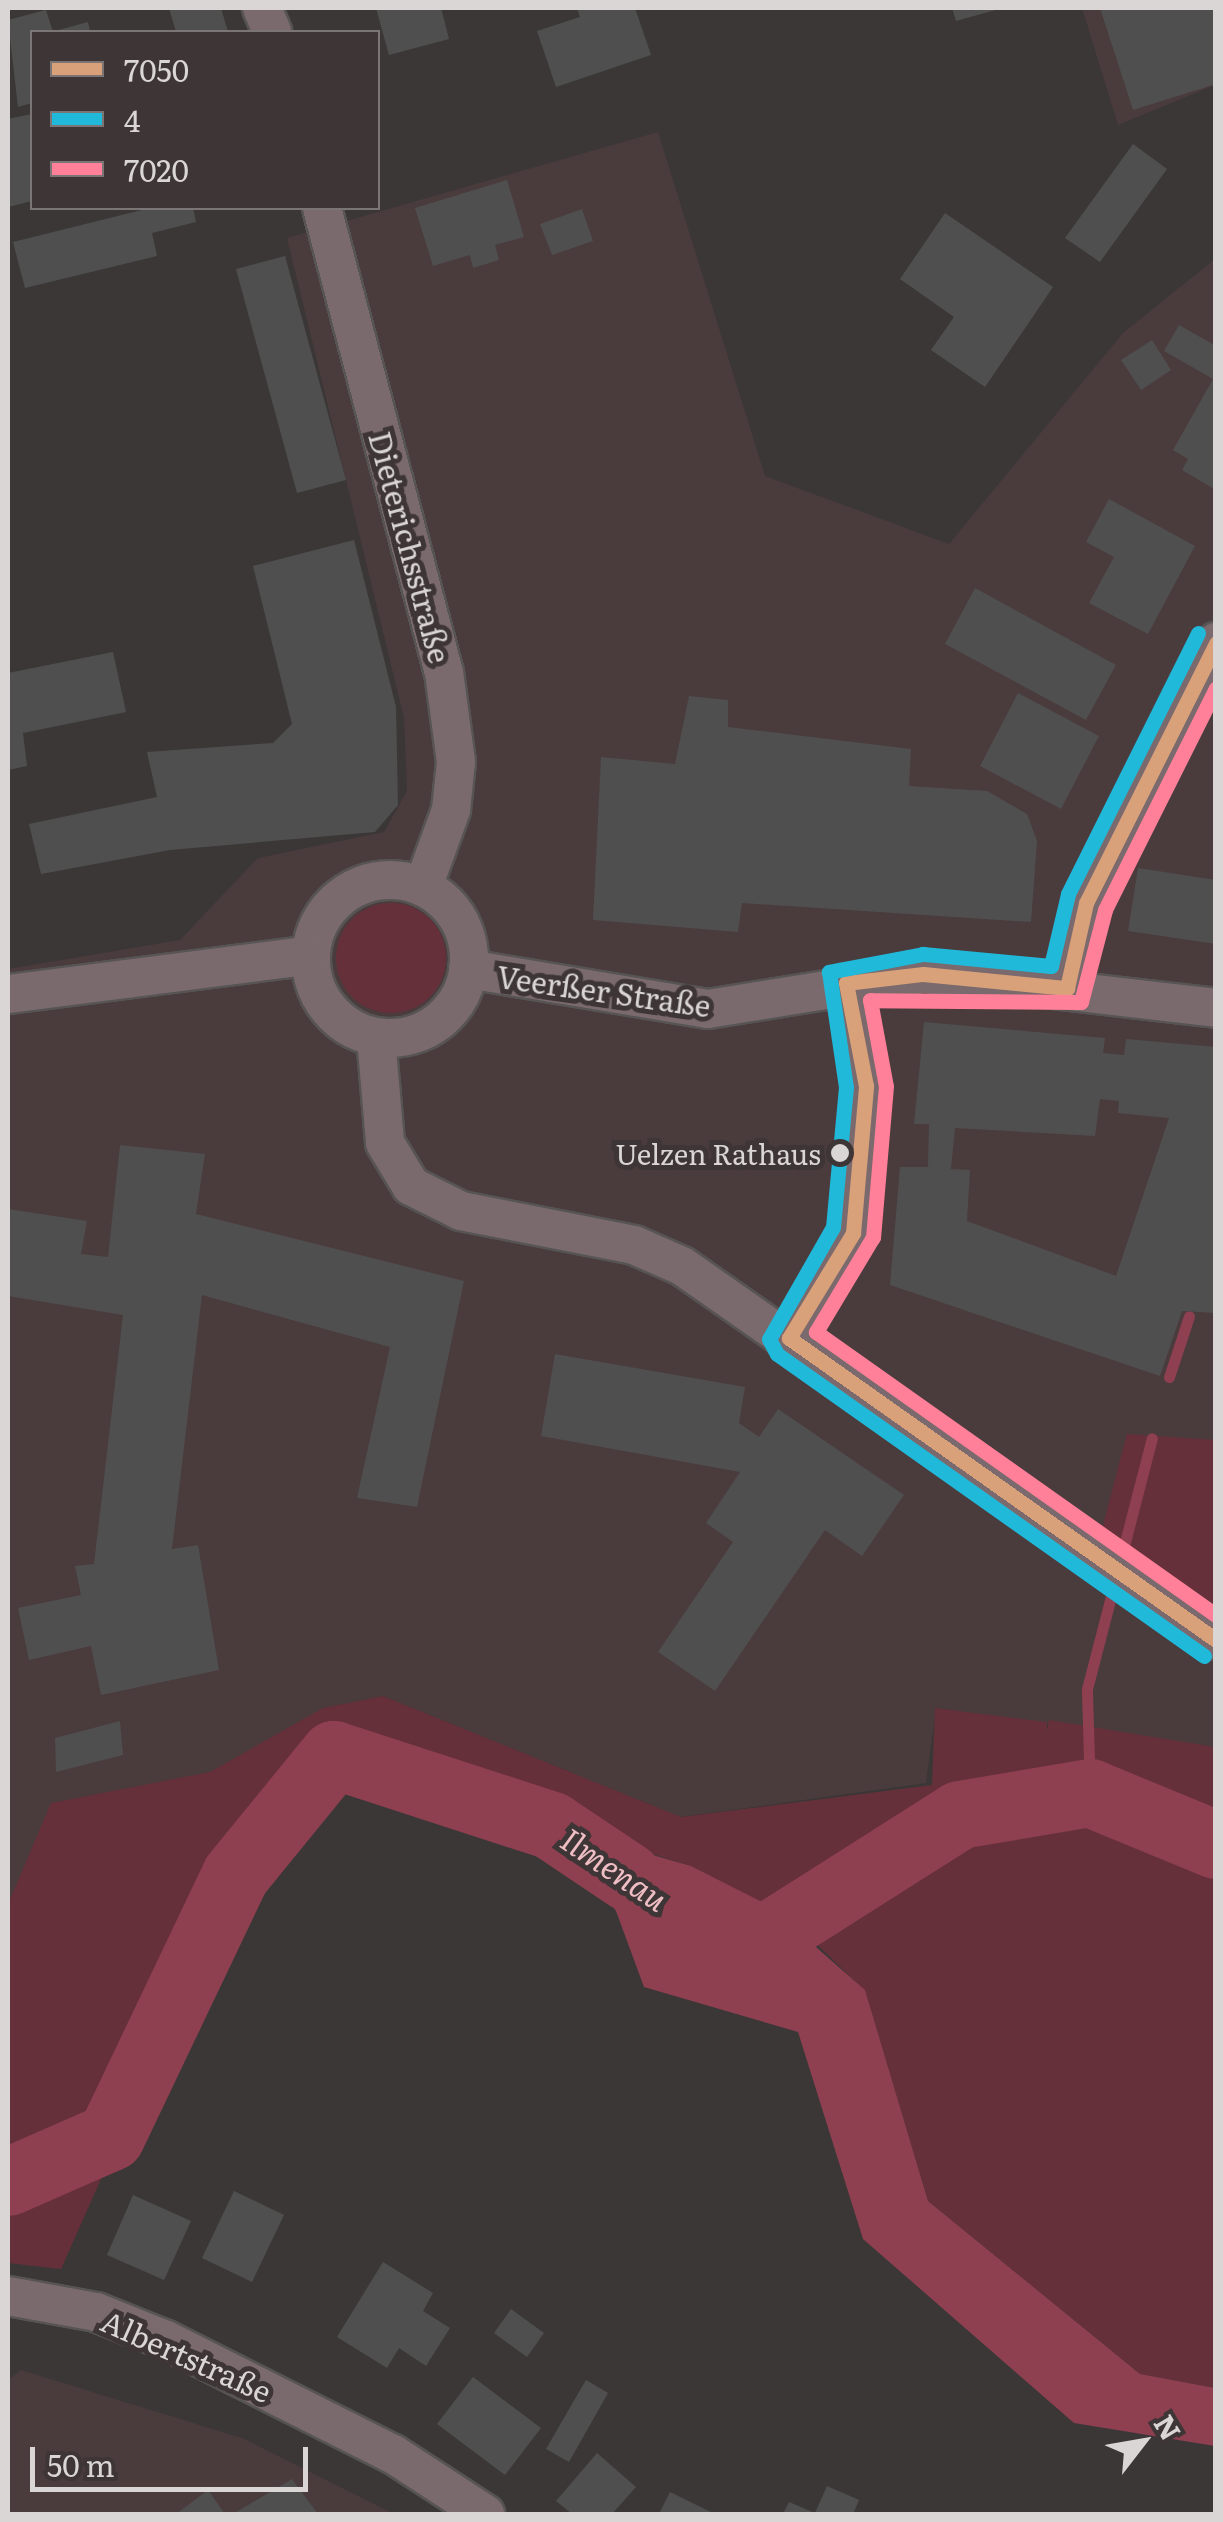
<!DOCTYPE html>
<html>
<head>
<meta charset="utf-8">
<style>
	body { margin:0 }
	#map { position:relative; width:1223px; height:2522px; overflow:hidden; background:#3b3737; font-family:Literata,serif }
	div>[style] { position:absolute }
	.built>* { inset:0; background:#4a3b3d }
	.green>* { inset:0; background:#65303a }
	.round { border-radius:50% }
	.water>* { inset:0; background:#8e3f50 }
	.stream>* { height:11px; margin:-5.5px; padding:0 5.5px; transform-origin:5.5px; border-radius:5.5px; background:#8e3f50 }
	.river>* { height:68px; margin:-34px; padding:0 34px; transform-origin:34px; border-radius:34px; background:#8e3f50 }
	.building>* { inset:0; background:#504f4f }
	.roads { filter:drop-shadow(2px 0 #575454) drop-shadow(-2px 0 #575454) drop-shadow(0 2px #575454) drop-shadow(0 -2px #575454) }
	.minor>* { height:38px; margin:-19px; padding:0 19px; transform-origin:19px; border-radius:19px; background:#7b6a6d }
	.minor>.ring { margin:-19px; padding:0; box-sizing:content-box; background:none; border:38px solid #7b6a6d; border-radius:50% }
	.bus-1>* { height:15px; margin:-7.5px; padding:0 7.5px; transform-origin:7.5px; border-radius:7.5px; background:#d9a179 }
	.bus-2>* { height:15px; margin:-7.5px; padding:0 7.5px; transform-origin:7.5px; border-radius:7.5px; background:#20b9da }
	.bus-3>* { height:15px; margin:-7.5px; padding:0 7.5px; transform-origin:7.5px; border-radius:7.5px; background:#ff8098 }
	.dots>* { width:28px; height:28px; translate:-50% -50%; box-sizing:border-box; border:5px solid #3d3536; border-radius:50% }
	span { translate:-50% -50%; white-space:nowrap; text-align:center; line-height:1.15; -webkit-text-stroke:10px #3d3536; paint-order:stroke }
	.bus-label { font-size:28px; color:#dbd6d6 }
	.right { translate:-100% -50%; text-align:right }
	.street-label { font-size:30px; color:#dbd6d6 }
	.water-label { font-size:32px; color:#efbdc4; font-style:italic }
	.frame { position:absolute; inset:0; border:10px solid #dbd6d6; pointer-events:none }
	.legend { position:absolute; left:30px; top:30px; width:350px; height:180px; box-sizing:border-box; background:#3d3536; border:2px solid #7c7576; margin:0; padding:12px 18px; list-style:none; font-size:30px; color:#dbd6d6 }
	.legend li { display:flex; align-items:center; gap:20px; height:50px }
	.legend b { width:50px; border:2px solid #7c7576 }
	.north { position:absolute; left:1093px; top:2392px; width:100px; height:100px; -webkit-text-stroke:8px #3d3536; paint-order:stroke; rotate:59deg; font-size:28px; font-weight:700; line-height:40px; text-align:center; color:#dbd6d6 }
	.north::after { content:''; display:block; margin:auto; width:35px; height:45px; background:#dbd6d6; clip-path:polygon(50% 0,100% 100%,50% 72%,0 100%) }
	.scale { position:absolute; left:30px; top:2447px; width:278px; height:45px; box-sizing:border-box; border:5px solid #dbd6d6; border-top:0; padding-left:12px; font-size:30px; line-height:35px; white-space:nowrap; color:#dbd6d6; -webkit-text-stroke:8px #3d3536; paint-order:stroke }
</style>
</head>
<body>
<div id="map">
	<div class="built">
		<div style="clip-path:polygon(1082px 8px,1215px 8px,1215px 85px,1118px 125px)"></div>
		<div style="clip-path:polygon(658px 132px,765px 476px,949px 544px,1123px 333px,1215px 259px,1215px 1747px,936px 1708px,926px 1783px,681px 1817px,383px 1696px,323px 1708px,211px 1772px,52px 1803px,8px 1904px,8px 969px,180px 940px,258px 858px,384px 832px,407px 791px,404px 718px,287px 238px)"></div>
		<div style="clip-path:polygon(21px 2370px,242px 2438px,394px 2514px,8px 2514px,8px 2380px)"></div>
	</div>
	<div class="green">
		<div class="round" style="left:336px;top:903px;width:110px;height:110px"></div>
		<div style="clip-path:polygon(1127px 1434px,1215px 1440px,1215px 1605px,1102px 1529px)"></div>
		<div style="clip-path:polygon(383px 1696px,681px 1817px,932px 1785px,935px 1708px,1047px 1722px,1047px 1731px,1049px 1720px,1215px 1747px,1215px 2388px,1140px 2374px,928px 2201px,865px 1991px,793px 1921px,691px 1866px,335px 1755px,236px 1875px,61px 2269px,8px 2263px,8px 1904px,51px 1803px,210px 1772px,323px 1708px)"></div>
	</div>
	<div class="water">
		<div style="clip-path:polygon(552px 1826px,691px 1866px,768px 1905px,865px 1990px,928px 2201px,1140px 2374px,1215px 2388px,1215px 2446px,1074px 2423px,863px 2239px,798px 2032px,644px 1987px,616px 1911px)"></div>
	</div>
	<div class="stream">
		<div style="left:1169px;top:1377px;width:64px;rotate:-71.8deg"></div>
		<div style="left:1090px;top:1793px;width:104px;rotate:-91.7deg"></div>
		<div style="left:1087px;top:1689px;width:259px;rotate:-75.5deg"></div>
	</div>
	<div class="river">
		<div style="left:741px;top:1954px;width:259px;rotate:-32.4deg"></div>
		<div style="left:960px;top:1815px;width:132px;rotate:-9.6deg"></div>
		<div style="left:1090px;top:1793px;width:136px;rotate:22.4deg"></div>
		<div style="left:8px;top:2182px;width:112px;rotate:-23.6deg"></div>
		<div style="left:111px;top:2137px;width:290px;rotate:-64.5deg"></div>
		<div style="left:236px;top:1875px;width:155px;rotate:-50.8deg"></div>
		<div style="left:334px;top:1755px;width:229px;rotate:18deg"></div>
		<div style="left:552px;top:1826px;width:92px;rotate:33.9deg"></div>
	</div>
	<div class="building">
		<div style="clip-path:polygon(169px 8px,221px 8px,228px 32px,176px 32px)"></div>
		<div style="clip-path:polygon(376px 8px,441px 8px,449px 39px,389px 55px)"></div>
		<div style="clip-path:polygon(577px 8px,635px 8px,651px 55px,556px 87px,537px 31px,580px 17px)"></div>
		<div style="clip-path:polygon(952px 8px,999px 8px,999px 9px,956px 21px)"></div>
		<div style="clip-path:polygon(1100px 8px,1214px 8px,1216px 84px,1133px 110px)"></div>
		<div style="clip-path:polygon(46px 10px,53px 32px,32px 32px,32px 103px,18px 107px,8px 20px)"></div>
		<div style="clip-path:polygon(88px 22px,90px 32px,55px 32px,55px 31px)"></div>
		<div style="clip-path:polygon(32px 114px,32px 201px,8px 207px,8px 119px)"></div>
		<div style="clip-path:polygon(1133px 144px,1167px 169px,1100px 262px,1065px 238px)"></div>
		<div style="clip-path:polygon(507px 180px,524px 237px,495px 245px,499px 260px,473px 268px,470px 255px,433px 266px,415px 208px)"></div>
		<div style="clip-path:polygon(150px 208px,193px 208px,196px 222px,152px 233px,157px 256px,25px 288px,13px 242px)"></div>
		<div style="clip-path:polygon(582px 209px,593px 241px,552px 255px,540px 224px)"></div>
		<div style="clip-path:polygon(945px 213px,1053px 287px,985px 387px,931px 350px,954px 317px,900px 279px)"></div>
		<div style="clip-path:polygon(285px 256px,346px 480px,297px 493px,236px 269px)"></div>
		<div style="clip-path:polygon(1179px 325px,1216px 346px,1216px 490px,1182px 470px,1188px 459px,1173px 450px,1213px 379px,1164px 351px)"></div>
		<div style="clip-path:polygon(1152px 340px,1171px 370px,1141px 390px,1121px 360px)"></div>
		<div style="clip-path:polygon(1109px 499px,1195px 546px,1148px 634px,1089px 603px,1114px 557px,1086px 542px)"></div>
		<div style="clip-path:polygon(354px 540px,396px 707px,398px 805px,375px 832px,170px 850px,41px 874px,29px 824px,157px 797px,147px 752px,273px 743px,292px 724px,253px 566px)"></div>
		<div style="clip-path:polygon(975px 588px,1116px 665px,1086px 720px,945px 644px)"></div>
		<div style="clip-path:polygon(113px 652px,126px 712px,23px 733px,27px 766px,8px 770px,8px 673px)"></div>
		<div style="clip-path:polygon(1018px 693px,1099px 736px,1061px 809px,980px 766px)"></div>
		<div style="clip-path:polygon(689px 696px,728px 700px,728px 727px,911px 749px,909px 786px,987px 791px,1027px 814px,1037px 841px,1031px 922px,742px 903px,738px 932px,593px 920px,601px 757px,675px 764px)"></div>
		<div style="clip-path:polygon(1138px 868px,1216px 880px,1216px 944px,1128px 931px)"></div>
		<div style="clip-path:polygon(evenodd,924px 1022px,1105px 1038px,1103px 1053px,1124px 1055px,1126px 1039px,1216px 1047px,1216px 1313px,1182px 1311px,1160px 1376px,890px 1285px,900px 1167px,928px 1167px,929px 1124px,914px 1124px,924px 1022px,1100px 1099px,1119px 1101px,1118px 1113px,1169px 1118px,1116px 1276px,967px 1221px,970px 1170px,951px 1169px,955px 1128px,1095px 1136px,1100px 1099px)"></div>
		<div style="clip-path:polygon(120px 1145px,205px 1154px,196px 1214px,464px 1281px,417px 1507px,357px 1498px,390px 1347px,202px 1295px,172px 1549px,198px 1545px,219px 1670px,101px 1695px,91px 1646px,29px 1660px,18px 1608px,81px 1595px,75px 1566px,94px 1564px,123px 1315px,8px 1296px,8px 1209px,87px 1221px,81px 1254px,108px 1257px)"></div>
		<div style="clip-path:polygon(555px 1354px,745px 1387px,739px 1423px,759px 1437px,778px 1409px,904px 1495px,862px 1556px,825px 1530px,715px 1691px,658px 1652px,733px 1542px,706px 1523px,740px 1472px,541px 1436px)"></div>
		<div style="clip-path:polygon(120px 1721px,123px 1755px,56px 1772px,55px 1738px)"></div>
		<div style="clip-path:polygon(234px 2191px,284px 2215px,252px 2282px,202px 2258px)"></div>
		<div style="clip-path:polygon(133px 2195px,191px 2221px,164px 2280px,107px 2255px)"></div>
		<div style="clip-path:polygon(383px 2262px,433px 2293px,423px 2311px,450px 2328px,426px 2366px,399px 2348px,387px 2368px,337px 2337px)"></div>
		<div style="clip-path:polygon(511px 2309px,544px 2333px,527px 2357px,494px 2333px)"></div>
		<div style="clip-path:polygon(473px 2377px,541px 2428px,505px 2475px,437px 2424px)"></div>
		<div style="clip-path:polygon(586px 2380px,608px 2393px,569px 2462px,546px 2449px)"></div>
		<div style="clip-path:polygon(597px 2453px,636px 2487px,612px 2514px,572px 2514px,556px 2501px)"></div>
		<div style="clip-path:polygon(292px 2479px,318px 2514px,233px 2514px)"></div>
		<div style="clip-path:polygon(827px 2486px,859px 2500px,853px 2514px,783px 2514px,789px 2502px,815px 2513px)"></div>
		<div style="clip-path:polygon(208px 2490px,225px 2514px,176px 2514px)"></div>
		<div style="clip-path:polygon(670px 2492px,715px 2514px,659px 2514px)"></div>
	</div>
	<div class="roads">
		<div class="minor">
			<div style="left:262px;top:8px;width:26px;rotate:67deg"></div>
			<div style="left:322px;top:208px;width:480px;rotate:75.3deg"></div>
			<div style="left:444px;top:672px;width:91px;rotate:82.4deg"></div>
			<div style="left:456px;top:762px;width:48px;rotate:95.9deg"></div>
			<div style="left:451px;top:810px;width:82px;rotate:110deg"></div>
			<div class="ring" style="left:311px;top:880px;width:120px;height:120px"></div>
			<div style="left:468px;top:969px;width:243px;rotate:9.5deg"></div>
			<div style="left:708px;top:1009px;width:218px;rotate:-9.2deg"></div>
			<div style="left:923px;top:974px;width:295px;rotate:6.6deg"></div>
			<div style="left:1067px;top:988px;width:87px;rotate:-77.4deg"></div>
			<div style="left:1086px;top:903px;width:292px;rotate:-63.5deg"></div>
			<div style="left:8px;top:994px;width:305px;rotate:-7.3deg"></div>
			<div style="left:376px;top:1037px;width:106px;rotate:85.1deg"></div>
			<div style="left:385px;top:1143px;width:50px;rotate:58.8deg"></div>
			<div style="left:411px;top:1186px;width:56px;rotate:26.6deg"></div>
			<div style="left:461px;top:1211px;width:176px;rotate:11.1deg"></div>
			<div style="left:634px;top:1245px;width:52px;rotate:23.6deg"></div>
			<div style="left:682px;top:1266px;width:652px;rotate:35.01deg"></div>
			<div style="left:789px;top:1338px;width:123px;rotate:-58.6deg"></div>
			<div style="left:853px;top:1233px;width:148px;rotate:-84.9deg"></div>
			<div style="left:866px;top:1086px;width:105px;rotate:-101deg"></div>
			<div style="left:8px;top:2296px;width:89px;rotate:10.3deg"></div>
			<div style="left:96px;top:2312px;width:75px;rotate:21.8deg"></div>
			<div style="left:166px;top:2340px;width:254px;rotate:26.7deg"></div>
			<div style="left:393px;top:2454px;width:110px;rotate:33.1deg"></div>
		</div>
	</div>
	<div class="bus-1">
		<div style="left:846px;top:983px;width:78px;rotate:-6.7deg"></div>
		<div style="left:923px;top:974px;width:145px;rotate:5.6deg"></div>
		<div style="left:1067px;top:988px;width:87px;rotate:-77.4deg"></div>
		<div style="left:1086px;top:903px;width:291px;rotate:-63.4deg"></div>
		<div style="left:789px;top:1338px;width:523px;rotate:35.27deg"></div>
		<div style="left:789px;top:1338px;width:123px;rotate:-58.6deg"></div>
		<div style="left:853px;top:1233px;width:148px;rotate:-84.9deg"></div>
		<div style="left:866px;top:1086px;width:105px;rotate:-101deg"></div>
	</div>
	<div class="bus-2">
		<div style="left:1198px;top:633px;width:292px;rotate:116.5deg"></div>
		<div style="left:1068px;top:894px;width:74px;rotate:103.3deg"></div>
		<div style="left:1051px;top:966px;width:129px;rotate:-174.6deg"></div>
		<div style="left:923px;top:954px;width:96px;rotate:169.2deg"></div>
		<div style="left:829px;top:972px;width:116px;rotate:81.6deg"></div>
		<div style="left:846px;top:1087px;width:141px;rotate:95.3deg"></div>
		<div style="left:833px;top:1227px;width:129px;rotate:119.7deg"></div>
		<div style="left:769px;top:1339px;width:17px;rotate:62deg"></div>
		<div style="left:777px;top:1354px;width:523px;rotate:35.27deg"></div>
	</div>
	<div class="bus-3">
		<div style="left:1216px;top:688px;width:248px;rotate:116.6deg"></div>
		<div style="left:1105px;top:910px;width:95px;rotate:104.6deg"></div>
		<div style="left:1081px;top:1002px;width:211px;rotate:-179.5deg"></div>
		<div style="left:870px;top:1000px;width:87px;rotate:79.5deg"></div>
		<div style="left:886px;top:1086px;width:152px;rotate:94.9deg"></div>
		<div style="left:873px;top:1237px;width:111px;rotate:121deg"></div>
		<div style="left:816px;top:1332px;width:490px;rotate:35.3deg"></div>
	</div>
	<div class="dots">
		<div style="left:840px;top:1153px;background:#dbd6d6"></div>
	</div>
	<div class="bus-label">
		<span class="right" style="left:821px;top:1153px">Uelzen Rathaus</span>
	</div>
	<div class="street-label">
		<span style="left:411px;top:547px;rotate:75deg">Dieterichsstraße</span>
		<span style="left:604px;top:990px;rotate:8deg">Veerßer Straße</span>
		<span style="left:187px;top:2355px;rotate:24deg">Albertstraße</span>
	</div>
	<div class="water-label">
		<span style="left:615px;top:1868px;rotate:34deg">Ilmenau</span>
	</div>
	<div class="frame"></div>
	<ul class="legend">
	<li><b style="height:12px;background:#d9a179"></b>7050</li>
	<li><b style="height:12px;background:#20b9da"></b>4</li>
	<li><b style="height:12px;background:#ff8098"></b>7020</li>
	</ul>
	<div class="north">N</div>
	<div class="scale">50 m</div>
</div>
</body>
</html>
